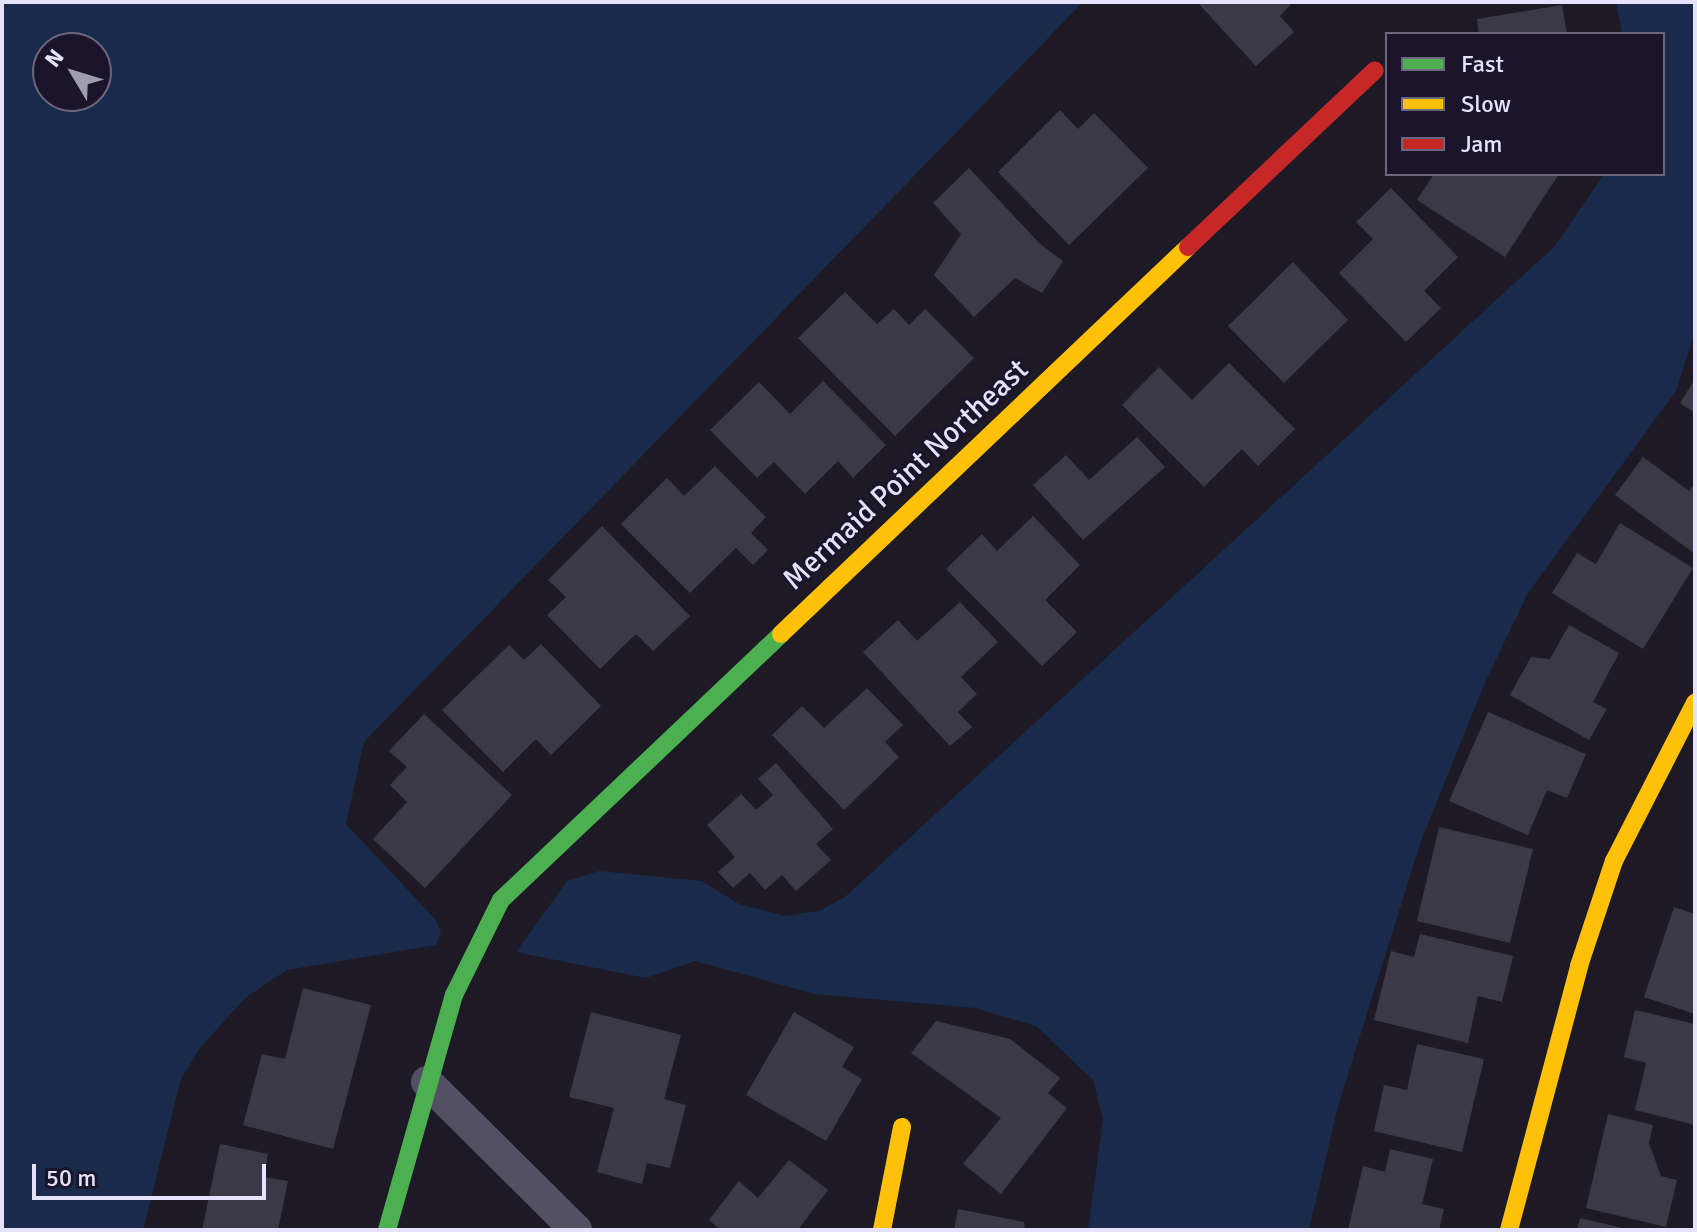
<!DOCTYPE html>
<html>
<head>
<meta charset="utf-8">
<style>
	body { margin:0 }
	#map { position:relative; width:1697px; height:1232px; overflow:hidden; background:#1d1a25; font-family:Signika,sans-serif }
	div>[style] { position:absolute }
	.water>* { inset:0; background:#192a4b }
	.building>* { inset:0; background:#3c3946 }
	.street>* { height:32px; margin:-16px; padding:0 16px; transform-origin:16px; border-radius:16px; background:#535064 }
	.fast>* { height:18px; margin:-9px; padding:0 9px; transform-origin:9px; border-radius:9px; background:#4caf50 }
	.slow>* { height:18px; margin:-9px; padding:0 9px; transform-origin:9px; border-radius:9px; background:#ffc107 }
	.jam>* { height:18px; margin:-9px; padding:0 9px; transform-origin:9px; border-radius:9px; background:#c62828 }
	span { translate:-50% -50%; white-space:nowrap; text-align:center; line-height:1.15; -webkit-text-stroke:6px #1a152a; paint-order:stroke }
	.street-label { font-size:30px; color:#e6e2fb }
	.frame { position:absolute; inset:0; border:4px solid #e6e2fb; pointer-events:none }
	.legend { position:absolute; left:1385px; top:32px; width:280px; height:144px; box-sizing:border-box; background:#1a152a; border:2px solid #6c677e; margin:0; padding:10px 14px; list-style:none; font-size:24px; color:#e6e2fb }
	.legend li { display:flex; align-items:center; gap:16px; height:40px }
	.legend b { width:40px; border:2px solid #6c677e }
	.north { position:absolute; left:32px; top:32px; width:80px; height:80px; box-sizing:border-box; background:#1a152a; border:2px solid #6c677e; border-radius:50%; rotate:308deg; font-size:22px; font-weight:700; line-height:32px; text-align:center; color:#e6e2fb }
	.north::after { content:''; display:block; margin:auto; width:28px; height:36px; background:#a09cb0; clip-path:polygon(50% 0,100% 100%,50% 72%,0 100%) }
	.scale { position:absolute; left:32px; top:1164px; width:234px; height:36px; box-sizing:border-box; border:4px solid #e6e2fb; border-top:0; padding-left:10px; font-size:24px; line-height:28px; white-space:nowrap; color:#e6e2fb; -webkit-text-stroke:6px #1a152a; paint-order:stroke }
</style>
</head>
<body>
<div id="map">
	<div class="water">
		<div style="clip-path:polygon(evenodd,2px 2px,1083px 2px,364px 742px,346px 824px,436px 920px,441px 933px,436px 945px,287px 970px,245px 998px,200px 1048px,181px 1079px,143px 1230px,2px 1230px,2px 2px,48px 48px,96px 48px,96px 96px,48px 96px,48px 48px)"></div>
		<div style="clip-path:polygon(1616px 2px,1695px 2px,1695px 332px,1676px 391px,1528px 593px,1487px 678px,1422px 838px,1338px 1106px,1309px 1230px,1088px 1230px,1103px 1119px,1093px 1080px,1036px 1026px,975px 1008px,815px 994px,695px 961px,646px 978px,516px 952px,567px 881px,599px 871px,702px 881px,739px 904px,785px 916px,819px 911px,845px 897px,1555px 246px,1604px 174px,1663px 174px,1663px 34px,1622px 34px)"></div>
	</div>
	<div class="building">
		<div style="clip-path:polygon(1197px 2px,1293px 2px,1280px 16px,1294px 32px,1256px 66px)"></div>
		<div style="clip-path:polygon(1562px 5px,1567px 34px,1479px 34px,1477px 19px)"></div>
		<div style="clip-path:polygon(1060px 110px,1078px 129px,1094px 113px,1148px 168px,1069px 245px,998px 172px)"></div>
		<div style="clip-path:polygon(969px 168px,1040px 244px,1063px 261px,1042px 293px,1015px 278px,974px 317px,934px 275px,961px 234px,933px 203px)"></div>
		<div style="clip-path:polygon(1434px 174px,1559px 174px,1505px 257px,1417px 200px)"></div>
		<div style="clip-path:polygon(1391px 188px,1458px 257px,1424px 291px,1441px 308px,1406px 342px,1339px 273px,1373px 239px,1356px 222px)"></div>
		<div style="clip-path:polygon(1293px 262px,1348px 320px,1284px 383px,1228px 326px)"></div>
		<div style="clip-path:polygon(845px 292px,877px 324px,894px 309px,909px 325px,925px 309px,974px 358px,895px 436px,798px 338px)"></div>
		<div style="clip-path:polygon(1229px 363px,1295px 429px,1258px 466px,1242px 449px,1204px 487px,1122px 405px,1159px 367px,1192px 400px)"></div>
		<div style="clip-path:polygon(1695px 379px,1695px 413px,1680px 403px)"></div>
		<div style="clip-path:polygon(823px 381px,886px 445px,853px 478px,838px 461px,805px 494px,774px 462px,757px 478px,710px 430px,759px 382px,790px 414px)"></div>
		<div style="clip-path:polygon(1137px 437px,1165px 467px,1083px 540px,1033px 485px,1066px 455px,1089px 480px)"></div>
		<div style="clip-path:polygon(1643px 457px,1689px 491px,1695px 483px,1695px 554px,1615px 495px)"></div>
		<div style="clip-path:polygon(715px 466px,766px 517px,751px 533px,768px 550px,753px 565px,736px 548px,690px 593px,621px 524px,667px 478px,684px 496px)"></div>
		<div style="clip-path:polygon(1033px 516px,1080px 565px,1045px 600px,1077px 632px,1042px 666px,946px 569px,982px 534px,997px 551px)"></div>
		<div style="clip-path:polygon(1620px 523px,1693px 568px,1643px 649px,1552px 593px,1577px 553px,1596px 564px)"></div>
		<div style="clip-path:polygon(602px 526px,690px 616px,653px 651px,636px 634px,600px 669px,547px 615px,566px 597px,548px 580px)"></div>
		<div style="clip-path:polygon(960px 602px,998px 642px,961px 677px,977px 694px,958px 712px,972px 727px,950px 746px,863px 652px,898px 620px,917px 641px)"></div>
		<div style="clip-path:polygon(1569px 625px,1619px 653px,1593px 702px,1607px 709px,1589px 740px,1510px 695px,1531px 657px,1550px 659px)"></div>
		<div style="clip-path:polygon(541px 644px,601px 706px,551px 755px,536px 739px,503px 772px,442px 710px,509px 645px,524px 660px)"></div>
		<div style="clip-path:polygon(867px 688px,903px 725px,885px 742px,899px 757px,844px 810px,772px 735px,802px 706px,824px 728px)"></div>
		<div style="clip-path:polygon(1488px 712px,1586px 754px,1567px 798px,1547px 790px,1528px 835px,1449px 801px)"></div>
		<div style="clip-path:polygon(424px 714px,512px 795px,425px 888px,373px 839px,407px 802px,390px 785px,407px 767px,389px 751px)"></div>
		<div style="clip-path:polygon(776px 763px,833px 829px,816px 844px,831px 860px,796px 891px,782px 875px,765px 890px,750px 873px,733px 888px,718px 872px,735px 857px,707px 825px,741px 794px,756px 810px,773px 795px,758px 779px)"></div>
		<div style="clip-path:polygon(1439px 827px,1533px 849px,1510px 943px,1417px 921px)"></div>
		<div style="clip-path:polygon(1674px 907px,1695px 914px,1695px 1014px,1644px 997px)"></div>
		<div style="clip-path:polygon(1420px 934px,1513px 956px,1502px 1002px,1478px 996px,1468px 1043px,1374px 1020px,1391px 951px,1414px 957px)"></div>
		<div style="clip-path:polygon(303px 988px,371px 1005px,333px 1149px,243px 1125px,262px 1054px,285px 1059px)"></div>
		<div style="clip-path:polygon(1635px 1010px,1695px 1024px,1695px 1125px,1635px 1110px,1646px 1063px,1624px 1057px)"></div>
		<div style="clip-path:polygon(591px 1012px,681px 1035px,664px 1099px,686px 1105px,670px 1168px,647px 1163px,642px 1184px,597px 1172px,614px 1108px,569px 1097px)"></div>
		<div style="clip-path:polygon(794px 1012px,854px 1047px,842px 1067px,862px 1079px,826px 1141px,746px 1095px)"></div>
		<div style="clip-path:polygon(936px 1021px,1010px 1039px,1060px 1078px,1048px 1093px,1067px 1108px,1001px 1194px,963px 1164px,1001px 1118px,911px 1053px)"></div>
		<div style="clip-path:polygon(1417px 1044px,1484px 1059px,1462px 1152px,1374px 1131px,1384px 1085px,1407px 1090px)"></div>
		<div style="clip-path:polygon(1608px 1114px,1653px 1125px,1649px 1143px,1661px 1176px,1677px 1180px,1666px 1227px,1586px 1208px)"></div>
		<div style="clip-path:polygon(220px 1144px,268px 1154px,264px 1177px,288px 1181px,278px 1230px,202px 1230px)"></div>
		<div style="clip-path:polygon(1390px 1149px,1433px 1159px,1422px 1204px,1444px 1209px,1439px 1230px,1348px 1230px,1363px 1166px,1385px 1172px)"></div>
		<div style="clip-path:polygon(789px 1160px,828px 1190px,798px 1230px,720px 1230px,709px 1220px,739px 1181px,758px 1198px)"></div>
		<div style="clip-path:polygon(958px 1209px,1024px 1222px,1025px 1230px,954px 1230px)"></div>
		<div style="clip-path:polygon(1580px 1218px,1627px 1229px,1627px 1230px,1577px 1230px)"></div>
	</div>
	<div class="street">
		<div style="left:427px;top:1082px;width:210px;rotate:44.8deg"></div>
	</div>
	<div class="fast">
		<div style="left:387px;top:1230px;width:244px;rotate:-74.1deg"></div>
		<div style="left:454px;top:995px;width:106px;rotate:-63.7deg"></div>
		<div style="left:501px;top:900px;width:386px;rotate:-43.5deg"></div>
	</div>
	<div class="slow">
		<div style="left:781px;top:634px;width:562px;rotate:-43.56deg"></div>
		<div style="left:882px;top:1230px;width:105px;rotate:-79deg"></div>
		<div style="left:1509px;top:1230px;width:273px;rotate:-75.1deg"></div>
		<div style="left:1579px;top:966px;width:111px;rotate:-71.6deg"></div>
		<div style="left:1614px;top:861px;width:178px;rotate:-62.9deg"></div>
	</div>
	<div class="jam">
		<div style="left:1188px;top:247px;width:257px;rotate:-43.4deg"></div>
	</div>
	<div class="street-label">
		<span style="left:906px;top:475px;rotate:-43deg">Mermaid Point Northeast</span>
	</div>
	<div class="frame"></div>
	<ul class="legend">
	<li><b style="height:10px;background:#4caf50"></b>Fast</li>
	<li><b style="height:10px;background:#ffc107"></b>Slow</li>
	<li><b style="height:10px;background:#c62828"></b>Jam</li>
	</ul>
	<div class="north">N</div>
	<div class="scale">50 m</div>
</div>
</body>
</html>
